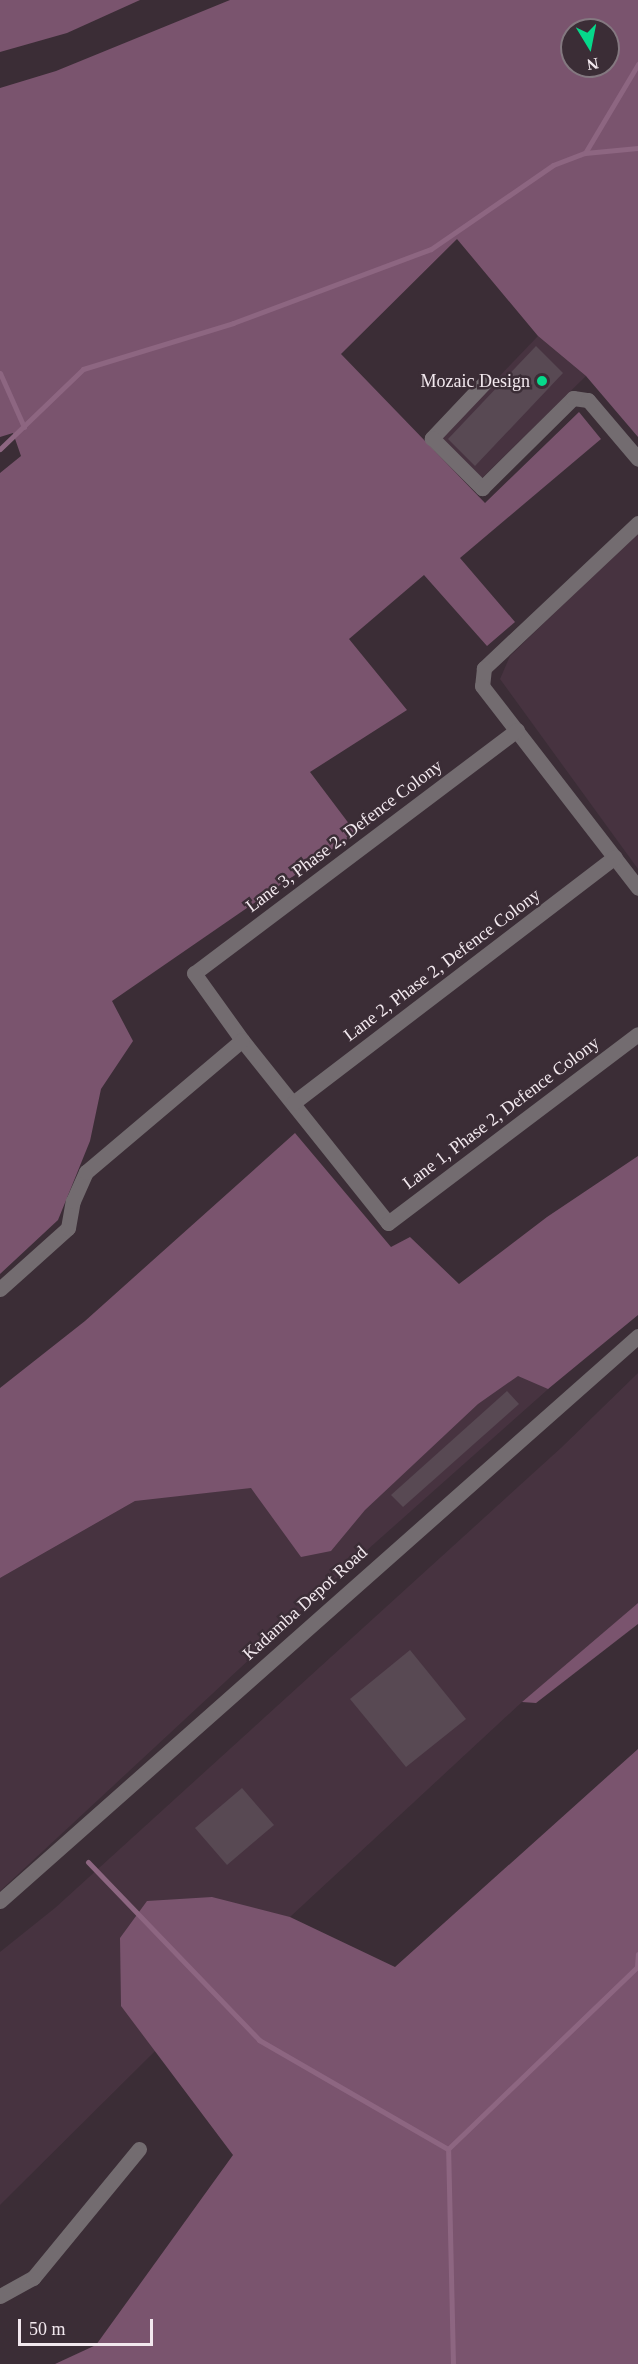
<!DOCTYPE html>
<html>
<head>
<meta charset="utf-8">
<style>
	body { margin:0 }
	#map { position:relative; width:638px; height:2364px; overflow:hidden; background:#3b2d36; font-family:Georgia,serif }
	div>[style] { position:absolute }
	.built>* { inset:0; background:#473340 }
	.forest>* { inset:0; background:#7a546e }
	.stream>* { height:5px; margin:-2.5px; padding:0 2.5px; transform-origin:2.5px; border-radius:2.5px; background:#8d6681 }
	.building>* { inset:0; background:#584953 }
	.minor>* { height:15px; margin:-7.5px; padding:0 7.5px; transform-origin:7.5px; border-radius:7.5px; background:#736c70 }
	.tertiary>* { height:15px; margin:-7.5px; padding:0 7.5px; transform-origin:7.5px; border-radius:7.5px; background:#736c70 }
	.dots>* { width:16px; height:16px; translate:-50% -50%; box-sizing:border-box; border:3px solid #3b2d36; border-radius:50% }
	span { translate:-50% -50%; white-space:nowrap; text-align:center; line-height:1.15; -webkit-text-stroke:5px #3b2d36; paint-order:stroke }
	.poi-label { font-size:18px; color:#f2e8ee }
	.right { translate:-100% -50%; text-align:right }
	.street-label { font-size:18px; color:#f2e8ee }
	.north { position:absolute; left:560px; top:18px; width:60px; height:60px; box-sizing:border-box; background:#3b2d36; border:2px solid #847880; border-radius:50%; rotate:170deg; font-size:16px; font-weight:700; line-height:24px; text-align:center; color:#f2e8ee }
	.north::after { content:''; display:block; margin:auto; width:21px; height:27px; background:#06d98b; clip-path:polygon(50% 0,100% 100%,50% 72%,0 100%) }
	.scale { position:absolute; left:18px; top:2319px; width:135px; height:27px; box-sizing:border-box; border:3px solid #f2e8ee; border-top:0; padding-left:8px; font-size:18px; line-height:21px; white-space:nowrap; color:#f2e8ee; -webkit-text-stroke:4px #3b2d36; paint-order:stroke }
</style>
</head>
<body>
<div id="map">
	<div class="built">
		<div style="clip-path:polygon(538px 336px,586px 376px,482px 478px,440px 438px)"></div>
		<div style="clip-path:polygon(638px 532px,638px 869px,500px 679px,510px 656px)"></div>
		<div style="clip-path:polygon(490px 1266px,582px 1359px,366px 1551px,0 1891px,0 1578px,135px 1501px)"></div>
		<div style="clip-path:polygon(638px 1373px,638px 1603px,522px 1702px,290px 1917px,0 2205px,0 1952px,55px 1908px,562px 1447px)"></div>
	</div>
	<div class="forest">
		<div style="clip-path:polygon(0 0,140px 0,67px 33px,0 52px)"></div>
		<div style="clip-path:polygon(evenodd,230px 0,638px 0,638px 437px,586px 376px,538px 336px,457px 239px,341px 354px,485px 503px,579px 412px,601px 439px,460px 558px,515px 622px,487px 646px,424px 575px,349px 639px,407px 710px,310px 772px,356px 833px,112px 1001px,133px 1041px,101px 1089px,90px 1141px,58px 1220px,0 1274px,0 473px,21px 456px,13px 433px,0 437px,0 88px,56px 71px,230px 0,572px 30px,608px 30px,608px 66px,572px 66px,572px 30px)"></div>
		<div style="clip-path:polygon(295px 1133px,391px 1247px,410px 1237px,459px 1284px,547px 1217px,638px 1156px,638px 1315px,548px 1389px,518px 1376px,478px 1404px,365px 1510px,331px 1551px,301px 1557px,251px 1488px,135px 1501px,0 1578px,0 1388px,85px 1321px)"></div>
		<div style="clip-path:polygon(638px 1603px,638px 1624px,536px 1703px,522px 1702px)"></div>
		<div style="clip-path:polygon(638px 1749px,638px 2364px,55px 2364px,96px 2345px,233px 2155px,121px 2006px,120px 1938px,147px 1901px,212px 1897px,290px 1917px,395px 1967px)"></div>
	</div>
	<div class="stream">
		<div style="left:585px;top:153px;width:104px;rotate:-59.2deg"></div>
		<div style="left:0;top:373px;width:59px;rotate:66deg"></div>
		<div style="left:0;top:449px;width:115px;rotate:-43.9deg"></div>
		<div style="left:83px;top:369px;width:157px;rotate:-17deg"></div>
		<div style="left:233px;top:323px;width:211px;rotate:-20.5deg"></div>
		<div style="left:431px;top:249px;width:148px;rotate:-34.5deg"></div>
		<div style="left:553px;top:165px;width:34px;rotate:-21deg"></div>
		<div style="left:585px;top:153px;width:53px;rotate:-5.4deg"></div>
		<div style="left:88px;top:1862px;width:247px;rotate:46.1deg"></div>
		<div style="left:259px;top:2040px;width:218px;rotate:30deg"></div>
		<div style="left:453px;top:2364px;width:215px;rotate:-91.3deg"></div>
		<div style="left:448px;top:2149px;width:262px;rotate:-43.9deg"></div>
		<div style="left:637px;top:1967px;width:13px;rotate:-86deg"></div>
	</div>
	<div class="building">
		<div style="clip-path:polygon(536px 346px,563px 373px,475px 466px,448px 439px)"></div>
		<div style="clip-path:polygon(507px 1391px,519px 1404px,403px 1507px,391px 1495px)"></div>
		<div style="clip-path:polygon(410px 1650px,466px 1719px,406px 1767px,350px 1699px)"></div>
		<div style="clip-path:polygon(242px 1788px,274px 1825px,227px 1865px,195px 1828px)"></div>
	</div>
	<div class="minor">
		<div style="left:486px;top:381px;width:79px;rotate:133.5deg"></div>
		<div style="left:432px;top:438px;width:71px;rotate:45deg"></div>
		<div style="left:482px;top:488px;width:128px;rotate:-44.7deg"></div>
		<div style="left:573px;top:398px;width:15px;rotate:8deg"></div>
		<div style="left:588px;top:400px;width:77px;rotate:49.7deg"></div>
		<div style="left:638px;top:523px;width:212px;rotate:136.7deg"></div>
		<div style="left:484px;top:668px;width:18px;rotate:96deg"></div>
		<div style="left:482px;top:686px;width:255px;rotate:52.3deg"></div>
		<div style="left:517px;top:730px;width:404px;rotate:143deg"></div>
		<div style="left:194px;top:973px;width:82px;rotate:54.4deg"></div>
		<div style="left:242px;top:1040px;width:234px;rotate:51.4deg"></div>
		<div style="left:388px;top:1223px;width:313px;rotate:-37.1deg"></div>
		<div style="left:293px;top:1103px;width:405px;rotate:-37.4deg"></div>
		<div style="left:0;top:1289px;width:91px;rotate:-41.9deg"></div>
		<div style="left:68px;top:1228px;width:27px;rotate:-80deg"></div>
		<div style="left:73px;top:1201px;width:32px;rotate:-66deg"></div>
		<div style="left:86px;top:1172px;width:204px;rotate:-40.2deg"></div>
		<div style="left:0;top:2296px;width:38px;rotate:-29deg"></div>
		<div style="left:33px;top:2278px;width:167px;rotate:-50.6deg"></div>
	</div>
	<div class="tertiary">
		<div style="left:0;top:1901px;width:852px;rotate:-41.53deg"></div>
	</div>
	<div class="dots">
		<div style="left:542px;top:381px;background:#06d98b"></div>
	</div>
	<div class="poi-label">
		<span class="right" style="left:530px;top:381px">Mozaic Design</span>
	</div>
	<div class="street-label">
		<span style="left:344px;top:836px;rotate:-37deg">Lane 3, Phase 2, Defence Colony</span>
		<span style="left:442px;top:965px;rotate:-37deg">Lane 2, Phase 2, Defence Colony</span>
		<span style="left:501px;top:1113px;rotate:-37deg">Lane 1, Phase 2, Defence Colony</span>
		<span style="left:305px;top:1603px;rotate:-42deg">Kadamba Depot Road</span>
	</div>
	<div class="north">N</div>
	<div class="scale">50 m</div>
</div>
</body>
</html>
